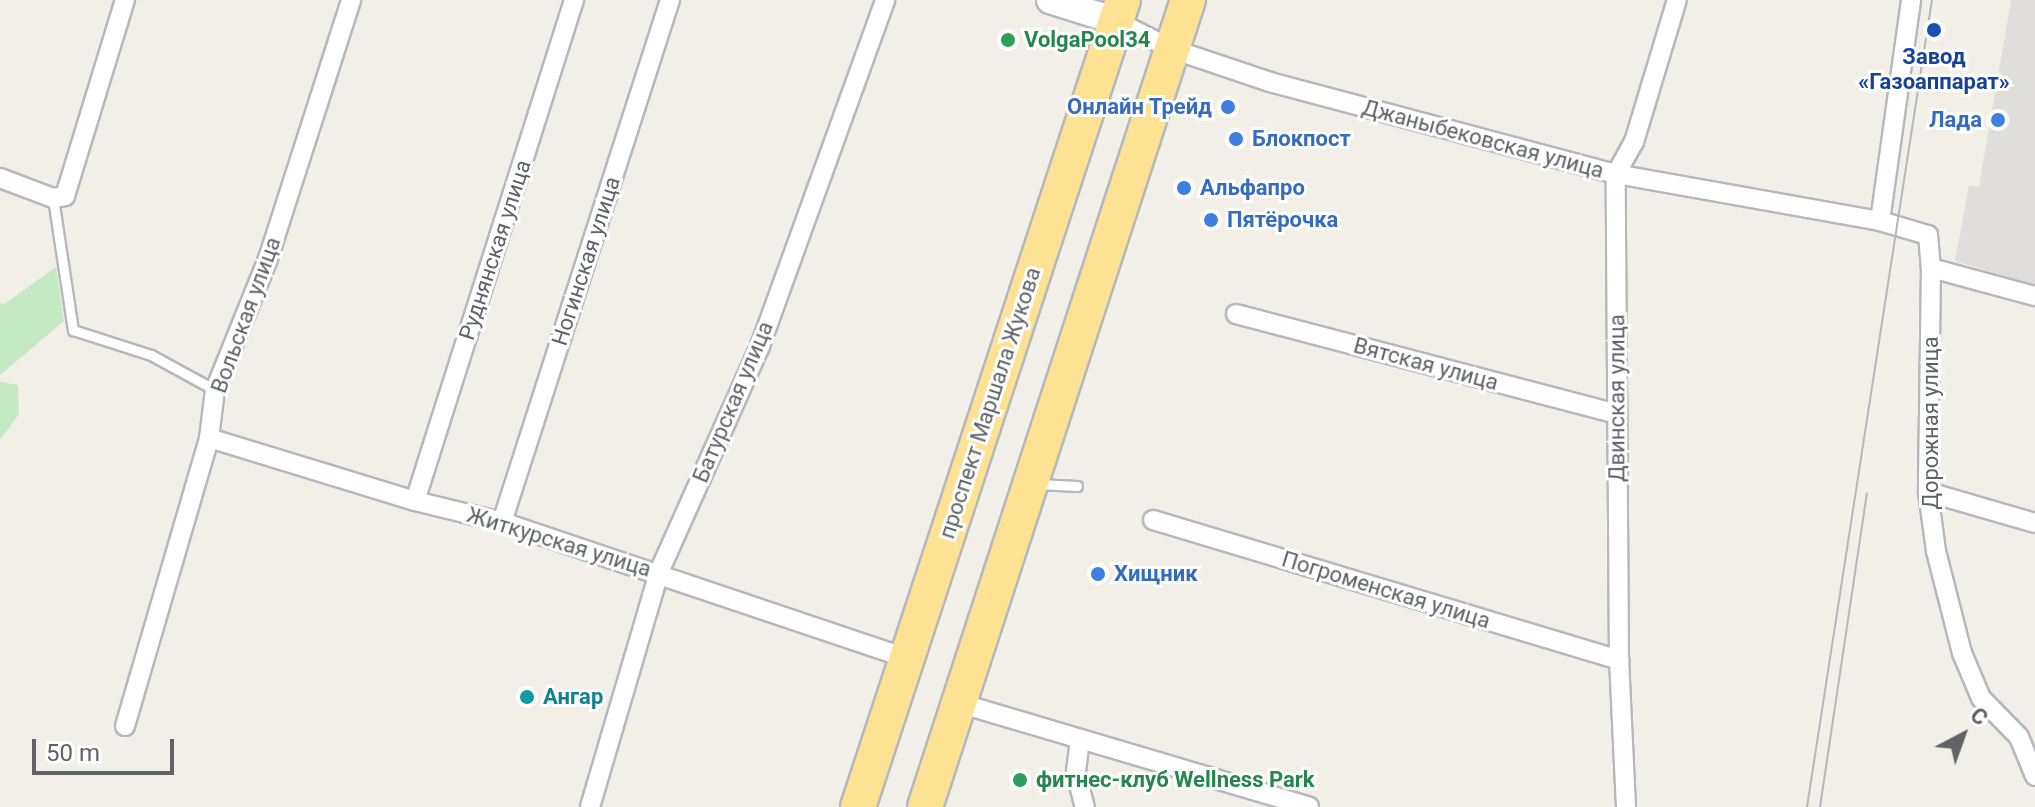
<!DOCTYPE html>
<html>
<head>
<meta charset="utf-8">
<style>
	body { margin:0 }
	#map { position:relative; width:2035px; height:807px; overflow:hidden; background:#f1efe8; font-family:Roboto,sans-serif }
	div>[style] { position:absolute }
	.industrial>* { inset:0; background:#e0deda }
	.green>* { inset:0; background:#c5e8c5 }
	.roads { filter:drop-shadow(2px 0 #b5b8bc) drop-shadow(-2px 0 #b5b8bc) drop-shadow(0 2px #b5b8bc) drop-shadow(0 -2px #b5b8bc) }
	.lane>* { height:9px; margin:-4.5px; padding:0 4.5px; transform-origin:4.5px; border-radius:4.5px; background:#fff }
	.street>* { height:18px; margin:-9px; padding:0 9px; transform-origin:9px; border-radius:9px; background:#fff }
	.secondary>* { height:26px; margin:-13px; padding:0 13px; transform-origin:13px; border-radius:13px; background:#fff }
	.highway>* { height:34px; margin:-17px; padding:0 17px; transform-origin:17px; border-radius:17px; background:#fde293 }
	.tram>* { height:2px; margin:-1px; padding:0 1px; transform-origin:1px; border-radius:1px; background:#b6b7b8 }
	.dots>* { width:22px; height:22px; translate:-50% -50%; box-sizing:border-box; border:4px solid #fff; border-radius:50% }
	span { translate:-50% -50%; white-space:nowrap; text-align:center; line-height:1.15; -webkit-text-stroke:6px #fff; paint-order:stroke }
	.leisure-label { font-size:22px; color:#27864d; font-weight:700 }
	.left { translate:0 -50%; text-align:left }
	.transit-label { font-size:22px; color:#164399; font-weight:700 }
	.shop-label { font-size:22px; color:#366cbe; font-weight:700 }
	.right { translate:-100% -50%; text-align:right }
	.street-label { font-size:22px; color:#5f6368 }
	.culture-label { font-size:22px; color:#0d838f; font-weight:700 }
	.north { position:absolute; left:1923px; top:695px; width:80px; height:80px; -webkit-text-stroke:6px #fff; paint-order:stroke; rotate:41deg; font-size:22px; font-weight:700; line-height:32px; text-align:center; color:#5f6368 }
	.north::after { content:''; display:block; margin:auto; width:28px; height:36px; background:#5f6368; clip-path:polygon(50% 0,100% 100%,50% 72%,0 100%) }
	.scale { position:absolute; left:32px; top:739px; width:142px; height:36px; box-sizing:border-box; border:4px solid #5f6368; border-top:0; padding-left:10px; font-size:24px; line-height:28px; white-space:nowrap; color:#5f6368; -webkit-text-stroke:6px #fff; paint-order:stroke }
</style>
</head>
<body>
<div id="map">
	<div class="industrial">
		<div style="clip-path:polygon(2011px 0,2035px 0,2035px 285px,1955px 261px,1969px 185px,1979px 187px)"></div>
	</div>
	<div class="green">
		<div style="clip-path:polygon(56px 267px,64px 321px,0 375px,0 303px,4px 304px)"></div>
		<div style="clip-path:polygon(0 382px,18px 385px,19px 414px,0 440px)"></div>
	</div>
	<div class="roads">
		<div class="lane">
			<div style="left:53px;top:198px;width:134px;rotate:81.4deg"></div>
			<div style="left:73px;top:330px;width:82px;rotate:17.8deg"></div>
			<div style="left:151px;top:355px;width:73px;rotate:28.7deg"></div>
			<div style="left:1038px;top:484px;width:39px;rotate:3deg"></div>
		</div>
		<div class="street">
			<div style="left:1116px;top:21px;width:63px;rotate:26.6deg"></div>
			<div style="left:1172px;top:49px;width:103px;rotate:18.6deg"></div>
			<div style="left:1270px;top:82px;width:358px;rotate:14.9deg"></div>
			<div style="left:1616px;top:174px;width:268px;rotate:10.1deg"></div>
			<div style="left:1880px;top:221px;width:50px;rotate:16.3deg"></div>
			<div style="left:1928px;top:235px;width:33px;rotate:85deg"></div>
			<div style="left:1931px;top:268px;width:224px;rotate:90.8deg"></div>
			<div style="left:1928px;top:492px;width:60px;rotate:82.3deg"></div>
			<div style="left:1936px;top:551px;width:105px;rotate:75.7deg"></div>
			<div style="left:1962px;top:653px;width:49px;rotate:67.1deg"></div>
			<div style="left:1981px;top:698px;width:54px;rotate:45.7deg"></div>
			<div style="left:2019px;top:737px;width:42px;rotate:67.7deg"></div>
			<div style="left:0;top:178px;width:57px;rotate:20.7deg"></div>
			<div style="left:53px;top:198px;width:12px;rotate:-9deg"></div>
			<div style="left:65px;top:196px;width:205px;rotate:-73deg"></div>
			<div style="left:1880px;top:221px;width:223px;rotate:-82deg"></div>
			<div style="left:1931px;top:268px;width:108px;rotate:15.1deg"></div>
			<div style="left:1236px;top:314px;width:393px;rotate:14.7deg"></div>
			<div style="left:209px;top:438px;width:215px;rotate:17deg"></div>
			<div style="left:415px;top:501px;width:89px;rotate:13.6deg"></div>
			<div style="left:502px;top:522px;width:426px;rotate:18.6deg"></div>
			<div style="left:1928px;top:492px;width:111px;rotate:16.2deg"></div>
			<div style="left:415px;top:501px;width:526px;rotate:-72.39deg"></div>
			<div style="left:1153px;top:520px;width:487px;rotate:16.7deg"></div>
			<div style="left:502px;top:522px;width:548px;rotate:-72.16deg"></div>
			<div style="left:959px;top:703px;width:365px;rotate:16.5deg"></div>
			<div style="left:125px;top:726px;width:300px;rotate:-73.7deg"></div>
			<div style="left:209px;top:438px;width:48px;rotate:-82.9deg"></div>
			<div style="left:215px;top:390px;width:141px;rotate:-68deg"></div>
			<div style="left:268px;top:259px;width:272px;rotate:-72.2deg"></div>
			<div style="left:1080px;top:739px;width:35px;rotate:97deg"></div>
			<div style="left:1076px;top:774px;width:34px;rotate:75deg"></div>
			<div style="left:590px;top:807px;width:245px;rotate:-73.6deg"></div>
			<div style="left:659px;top:572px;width:248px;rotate:-65.9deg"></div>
			<div style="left:760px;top:346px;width:368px;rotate:-70.1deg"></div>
			<div style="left:1626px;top:807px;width:147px;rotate:-92.7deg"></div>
			<div style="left:1619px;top:660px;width:486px;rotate:-90.4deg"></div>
			<div style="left:1616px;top:174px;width:37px;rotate:-61deg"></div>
			<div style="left:1634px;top:142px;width:148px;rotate:-73.2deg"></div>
		</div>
		<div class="secondary">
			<div style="left:1050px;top:0;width:69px;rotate:17.7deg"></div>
		</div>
		<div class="highway">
			<div style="left:858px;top:807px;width:849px;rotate:-71.82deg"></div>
			<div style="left:925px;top:807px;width:849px;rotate:-71.95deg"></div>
		</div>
	</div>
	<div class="tram">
		<div style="left:1807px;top:807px;width:817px;rotate:-81.2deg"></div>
		<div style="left:1820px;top:807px;width:317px;rotate:-81.5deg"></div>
	</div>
	<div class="dots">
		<div style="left:1934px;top:30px;background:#1a4fb4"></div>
		<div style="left:1008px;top:40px;background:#2e9e5b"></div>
		<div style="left:1228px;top:107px;background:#3f7fe0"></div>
		<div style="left:1998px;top:120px;background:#3f7fe0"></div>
		<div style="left:1236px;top:139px;background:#3f7fe0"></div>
		<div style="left:1184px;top:188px;background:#3f7fe0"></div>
		<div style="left:1211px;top:220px;background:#3f7fe0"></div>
		<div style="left:1098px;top:574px;background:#3f7fe0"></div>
		<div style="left:527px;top:697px;background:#0f9aa8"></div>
		<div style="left:1020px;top:780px;background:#2e9e5b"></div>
	</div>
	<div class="leisure-label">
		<span class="left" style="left:1024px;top:40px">VolgaPool34</span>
		<span class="left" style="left:1036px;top:780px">фитнес-клуб Wellness Park</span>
	</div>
	<div class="transit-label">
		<span style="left:1934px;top:69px">Завод<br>«Газоаппарат»</span>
	</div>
	<div class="shop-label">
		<span class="right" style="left:1212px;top:107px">Онлайн Трейд</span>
		<span class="right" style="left:1982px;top:120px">Лада</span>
		<span class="left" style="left:1252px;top:139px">Блокпост</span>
		<span class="left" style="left:1200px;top:188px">Альфапро</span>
		<span class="left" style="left:1227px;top:220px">Пятёрочка</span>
		<span class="left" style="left:1114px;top:574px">Хищник</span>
	</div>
	<div class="street-label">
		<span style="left:1483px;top:139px;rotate:15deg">Джаныбековская улица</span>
		<span style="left:495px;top:250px;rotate:-72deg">Руднянская улица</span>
		<span style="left:586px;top:261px;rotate:-72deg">Ногинская улица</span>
		<span style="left:246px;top:315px;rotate:-70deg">Вольская улица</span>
		<span style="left:1426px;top:364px;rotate:15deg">Вятская улица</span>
		<span style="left:1617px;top:398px;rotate:-90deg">Двинская улица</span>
		<span style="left:733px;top:402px;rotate:-67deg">Батурская улица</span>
		<span style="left:990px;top:403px;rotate:-72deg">проспект Маршала Жукова</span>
		<span style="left:1931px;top:423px;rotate:-90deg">Дорожная улица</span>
		<span style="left:559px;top:542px;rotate:17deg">Житкурская улица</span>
		<span style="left:1386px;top:590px;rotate:17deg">Погроменская улица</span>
	</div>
	<div class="culture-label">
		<span class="left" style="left:543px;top:697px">Ангар</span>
	</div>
	<div class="north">С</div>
	<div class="scale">50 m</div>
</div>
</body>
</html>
